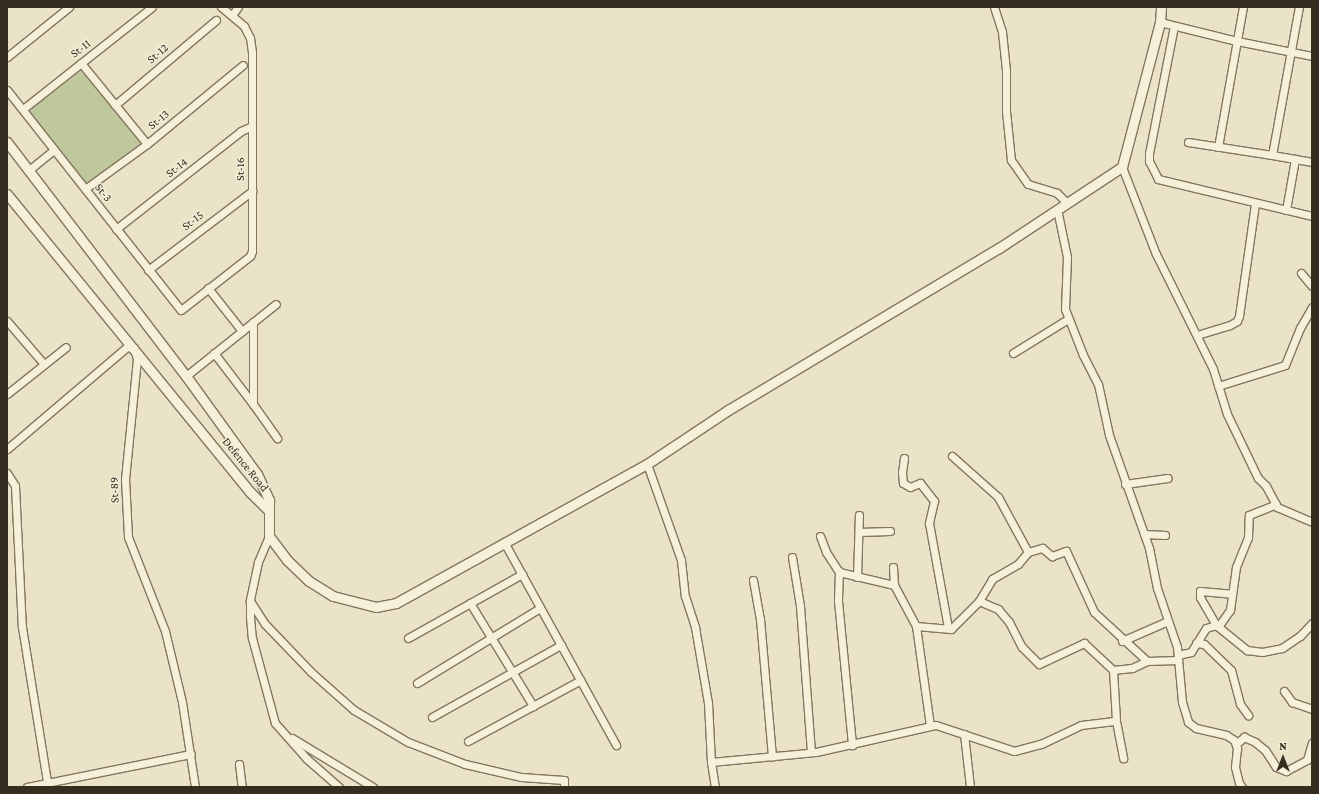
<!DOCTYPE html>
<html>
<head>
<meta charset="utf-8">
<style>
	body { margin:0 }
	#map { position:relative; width:1319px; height:794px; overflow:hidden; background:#eae3c7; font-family:"Crimson Pro",serif }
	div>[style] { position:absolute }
	.green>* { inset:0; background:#bfc79c }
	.roads { filter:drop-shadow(1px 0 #84765e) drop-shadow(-1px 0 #84765e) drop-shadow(0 1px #84765e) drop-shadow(0 -1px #84765e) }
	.minor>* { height:7px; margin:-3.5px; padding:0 3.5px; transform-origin:3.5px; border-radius:3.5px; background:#f6f0da }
	.tertiary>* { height:9px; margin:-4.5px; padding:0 4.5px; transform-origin:4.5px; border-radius:4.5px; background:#f6f0da }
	span { translate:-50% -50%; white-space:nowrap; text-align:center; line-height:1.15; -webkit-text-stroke:3px #f2edd6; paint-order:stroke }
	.street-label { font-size:12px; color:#362d21 }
	.frame { position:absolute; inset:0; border:8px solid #362d21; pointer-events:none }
	.north { position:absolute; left:1263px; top:738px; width:40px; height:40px; -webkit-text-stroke:3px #f2edd6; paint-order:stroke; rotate:0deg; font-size:11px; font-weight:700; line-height:16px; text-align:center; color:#362d21 }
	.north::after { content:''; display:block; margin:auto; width:14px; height:18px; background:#362d21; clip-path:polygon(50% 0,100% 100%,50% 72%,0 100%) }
</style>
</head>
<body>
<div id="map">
	<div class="green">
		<div style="clip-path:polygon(81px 63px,147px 144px,85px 189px,23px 109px)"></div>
	</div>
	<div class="roads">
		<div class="minor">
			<div style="left:994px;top:7px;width:26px;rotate:72deg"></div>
			<div style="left:1002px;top:32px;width:39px;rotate:84deg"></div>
			<div style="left:1006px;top:71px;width:40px;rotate:90deg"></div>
			<div style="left:1006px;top:111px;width:49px;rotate:84.2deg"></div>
			<div style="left:1011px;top:160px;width:29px;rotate:55deg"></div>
			<div style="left:1028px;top:184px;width:30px;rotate:17deg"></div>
			<div style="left:1057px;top:193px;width:14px;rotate:45deg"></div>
			<div style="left:232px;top:15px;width:10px;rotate:-53deg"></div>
			<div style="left:1160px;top:22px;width:79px;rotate:13.9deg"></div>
			<div style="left:1237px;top:41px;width:76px;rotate:11.3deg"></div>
			<div style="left:1174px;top:26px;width:129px;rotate:101.1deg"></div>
			<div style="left:1149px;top:153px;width:8px;rotate:90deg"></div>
			<div style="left:1149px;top:161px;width:20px;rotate:63deg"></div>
			<div style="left:1158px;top:179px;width:158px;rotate:13.5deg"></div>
			<div style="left:7px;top:57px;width:80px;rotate:-38.9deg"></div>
			<div style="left:81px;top:63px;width:104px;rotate:50.8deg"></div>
			<div style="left:7px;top:90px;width:280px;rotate:51.7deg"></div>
			<div style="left:181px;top:310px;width:88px;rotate:-38deg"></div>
			<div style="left:250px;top:256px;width:5px;rotate:-68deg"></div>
			<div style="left:252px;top:251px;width:199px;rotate:-90deg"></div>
			<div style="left:252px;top:52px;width:14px;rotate:-98deg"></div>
			<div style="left:250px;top:38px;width:13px;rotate:-117deg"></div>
			<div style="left:244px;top:26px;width:30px;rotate:-140deg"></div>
			<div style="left:115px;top:105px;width:132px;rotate:-40.1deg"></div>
			<div style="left:23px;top:109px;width:164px;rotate:-38.3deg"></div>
			<div style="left:1188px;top:142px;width:85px;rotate:8.8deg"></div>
			<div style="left:1272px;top:155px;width:150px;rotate:-79.7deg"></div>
			<div style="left:1218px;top:147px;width:142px;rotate:-79.9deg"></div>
			<div style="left:1272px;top:155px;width:41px;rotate:9.9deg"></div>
			<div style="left:1122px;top:167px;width:93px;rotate:68.7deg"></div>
			<div style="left:1156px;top:254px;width:128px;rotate:63.6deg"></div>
			<div style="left:1213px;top:369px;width:47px;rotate:72.7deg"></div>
			<div style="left:1227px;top:414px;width:71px;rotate:64.2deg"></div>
			<div style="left:1258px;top:478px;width:11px;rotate:45deg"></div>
			<div style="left:1266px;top:486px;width:24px;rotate:62deg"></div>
			<div style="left:1277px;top:507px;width:38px;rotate:23deg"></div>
			<div style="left:29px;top:170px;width:32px;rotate:-39deg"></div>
			<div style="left:85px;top:189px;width:77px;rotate:-36deg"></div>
			<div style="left:147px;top:144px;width:124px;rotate:-39.5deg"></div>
			<div style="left:1057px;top:209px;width:49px;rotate:78.2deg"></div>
			<div style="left:1067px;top:257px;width:52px;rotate:92.2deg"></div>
			<div style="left:1065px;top:309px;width:49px;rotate:68.6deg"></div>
			<div style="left:1083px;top:355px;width:33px;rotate:63deg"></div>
			<div style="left:1098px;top:384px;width:52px;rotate:77.8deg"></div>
			<div style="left:1109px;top:435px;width:120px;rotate:70.5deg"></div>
			<div style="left:1149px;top:548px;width:41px;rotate:78.7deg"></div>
			<div style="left:1157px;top:588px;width:62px;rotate:71.3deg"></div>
			<div style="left:1177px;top:647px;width:55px;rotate:84.8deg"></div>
			<div style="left:1182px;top:702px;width:21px;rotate:73deg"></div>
			<div style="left:1188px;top:722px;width:10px;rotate:37deg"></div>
			<div style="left:1196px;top:728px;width:31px;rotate:13deg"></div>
			<div style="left:1226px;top:735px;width:9px;rotate:32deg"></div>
			<div style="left:1234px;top:740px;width:9px;rotate:69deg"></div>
			<div style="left:1237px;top:748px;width:19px;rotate:96deg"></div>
			<div style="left:1235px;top:767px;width:16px;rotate:76deg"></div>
			<div style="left:1239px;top:783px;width:5px;rotate:53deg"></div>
			<div style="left:1286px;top:210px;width:52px;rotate:-80deg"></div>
			<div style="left:116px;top:229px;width:159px;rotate:-38.1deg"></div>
			<div style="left:241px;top:131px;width:12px;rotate:-24deg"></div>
			<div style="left:148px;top:270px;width:131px;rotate:-37.2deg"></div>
			<div style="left:1301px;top:273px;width:17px;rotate:50deg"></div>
			<div style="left:208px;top:288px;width:55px;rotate:51.7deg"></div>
			<div style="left:7px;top:321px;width:57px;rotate:49.3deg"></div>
			<div style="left:253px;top:322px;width:82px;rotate:90deg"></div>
			<div style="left:253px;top:404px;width:42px;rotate:54.8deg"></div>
			<div style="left:1197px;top:335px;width:34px;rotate:-17deg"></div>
			<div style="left:1230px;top:325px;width:8px;rotate:-30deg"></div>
			<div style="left:1237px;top:321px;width:5px;rotate:-68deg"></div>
			<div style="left:1239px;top:316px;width:114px;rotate:-81.9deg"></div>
			<div style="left:214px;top:353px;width:64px;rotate:52.6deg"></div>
			<div style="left:1013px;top:353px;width:65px;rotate:-31.7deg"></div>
			<div style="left:186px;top:376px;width:115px;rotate:-38.7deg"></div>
			<div style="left:1218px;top:386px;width:70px;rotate:-17.4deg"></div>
			<div style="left:1285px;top:365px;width:40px;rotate:-68deg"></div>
			<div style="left:1300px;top:328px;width:24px;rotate:-60deg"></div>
			<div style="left:7px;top:394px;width:75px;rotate:-38.5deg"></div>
			<div style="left:7px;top:449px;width:157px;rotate:-40.4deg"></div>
			<div style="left:127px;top:347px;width:7px;rotate:8deg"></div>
			<div style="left:134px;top:348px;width:11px;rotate:75deg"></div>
			<div style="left:137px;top:359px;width:121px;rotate:95.7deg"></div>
			<div style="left:125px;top:479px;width:58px;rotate:87deg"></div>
			<div style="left:128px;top:537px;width:101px;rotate:68.5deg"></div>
			<div style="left:165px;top:631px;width:73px;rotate:76.5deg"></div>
			<div style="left:182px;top:702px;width:86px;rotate:81.3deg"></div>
			<div style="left:952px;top:456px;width:62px;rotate:41.7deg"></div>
			<div style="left:998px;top:497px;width:63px;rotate:61.4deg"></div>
			<div style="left:904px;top:458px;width:14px;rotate:98deg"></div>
			<div style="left:902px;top:472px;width:11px;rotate:85deg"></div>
			<div style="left:903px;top:483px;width:8px;rotate:30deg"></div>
			<div style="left:910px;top:487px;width:11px;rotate:-22deg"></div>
			<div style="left:920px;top:483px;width:23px;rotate:52deg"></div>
			<div style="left:934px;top:501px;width:23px;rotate:103deg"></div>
			<div style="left:929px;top:523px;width:107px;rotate:79.7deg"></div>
			<div style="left:647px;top:464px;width:102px;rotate:70.5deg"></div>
			<div style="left:681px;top:560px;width:36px;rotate:84deg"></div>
			<div style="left:685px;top:596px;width:33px;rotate:72deg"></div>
			<div style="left:695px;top:627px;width:77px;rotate:80.3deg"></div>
			<div style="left:708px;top:703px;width:59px;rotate:87.1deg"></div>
			<div style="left:711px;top:762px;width:25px;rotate:81deg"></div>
			<div style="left:7px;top:473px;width:15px;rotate:58deg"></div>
			<div style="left:15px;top:486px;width:141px;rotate:87.2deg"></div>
			<div style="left:22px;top:627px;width:162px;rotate:80.8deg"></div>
			<div style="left:1125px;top:484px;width:43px;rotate:-7.9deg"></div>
			<div style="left:859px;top:532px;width:31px;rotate:-2deg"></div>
			<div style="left:1144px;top:534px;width:21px;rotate:3deg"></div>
			<div style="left:269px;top:536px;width:28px;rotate:113deg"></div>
			<div style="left:258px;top:562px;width:40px;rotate:102deg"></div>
			<div style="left:250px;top:601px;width:16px;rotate:90deg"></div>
			<div style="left:250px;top:617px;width:21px;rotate:85deg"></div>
			<div style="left:252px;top:638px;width:88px;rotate:74.9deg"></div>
			<div style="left:275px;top:723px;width:48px;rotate:48.4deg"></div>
			<div style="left:307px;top:759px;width:43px;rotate:41.2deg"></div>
			<div style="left:820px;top:536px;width:17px;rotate:69deg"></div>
			<div style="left:826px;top:552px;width:24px;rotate:57deg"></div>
			<div style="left:839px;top:572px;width:57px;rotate:13.3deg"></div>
			<div style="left:504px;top:542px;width:232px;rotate:61.1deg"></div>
			<div style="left:792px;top:557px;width:50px;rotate:80.7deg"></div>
			<div style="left:800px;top:606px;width:146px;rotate:85.7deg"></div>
			<div style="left:893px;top:567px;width:18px;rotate:87deg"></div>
			<div style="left:894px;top:585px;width:47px;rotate:61.8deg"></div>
			<div style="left:916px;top:626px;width:35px;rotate:5deg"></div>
			<div style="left:951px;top:629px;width:40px;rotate:-45deg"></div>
			<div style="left:979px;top:601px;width:21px;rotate:23deg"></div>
			<div style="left:998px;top:609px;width:17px;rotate:50deg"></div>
			<div style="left:1009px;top:622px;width:28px;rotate:63deg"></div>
			<div style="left:1022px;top:647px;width:24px;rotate:45deg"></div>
			<div style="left:1039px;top:664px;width:50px;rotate:-25deg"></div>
			<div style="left:1084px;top:643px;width:40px;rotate:43deg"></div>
			<div style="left:1113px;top:670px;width:19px;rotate:-6deg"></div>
			<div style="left:1132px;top:668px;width:17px;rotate:-25deg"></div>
			<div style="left:1147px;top:661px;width:31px;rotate:-2deg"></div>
			<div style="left:839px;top:571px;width:30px;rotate:92deg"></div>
			<div style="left:838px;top:601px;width:145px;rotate:84.4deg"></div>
			<div style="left:857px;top:577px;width:62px;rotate:-88.2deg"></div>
			<div style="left:753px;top:580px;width:40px;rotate:80deg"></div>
			<div style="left:760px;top:619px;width:138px;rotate:85deg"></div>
			<div style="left:250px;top:601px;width:27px;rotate:57deg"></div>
			<div style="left:265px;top:624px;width:66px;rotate:46.2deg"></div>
			<div style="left:311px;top:672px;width:57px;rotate:41.5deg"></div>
			<div style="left:354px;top:710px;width:63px;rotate:30.7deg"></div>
			<div style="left:408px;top:742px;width:61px;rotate:21.1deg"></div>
			<div style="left:465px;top:764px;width:57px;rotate:13.1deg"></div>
			<div style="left:521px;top:777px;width:43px;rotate:4deg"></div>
			<div style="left:564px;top:780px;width:7px;rotate:90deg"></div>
			<div style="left:979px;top:601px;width:26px;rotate:-59deg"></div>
			<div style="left:992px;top:579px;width:30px;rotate:-30deg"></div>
			<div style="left:1018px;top:564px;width:16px;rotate:-50deg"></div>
			<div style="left:1028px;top:552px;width:15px;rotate:-16deg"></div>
			<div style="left:1042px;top:548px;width:13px;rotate:39deg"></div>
			<div style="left:1052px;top:556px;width:15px;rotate:-20deg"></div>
			<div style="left:1066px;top:551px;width:67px;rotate:65.3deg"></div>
			<div style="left:1094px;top:612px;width:72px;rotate:42.8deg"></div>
			<div style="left:470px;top:603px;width:121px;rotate:58.5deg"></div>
			<div style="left:1216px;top:625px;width:32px;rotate:-120deg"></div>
			<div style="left:1200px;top:597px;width:6px;rotate:-90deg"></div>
			<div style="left:1200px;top:591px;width:32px;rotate:5deg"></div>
			<div style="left:916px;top:626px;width:101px;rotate:82deg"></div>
			<div style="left:1218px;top:627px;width:21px;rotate:-55deg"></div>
			<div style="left:1230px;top:610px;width:43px;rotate:-82.1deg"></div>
			<div style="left:1236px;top:567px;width:31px;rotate:-68deg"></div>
			<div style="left:1248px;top:538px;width:23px;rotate:-88deg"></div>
			<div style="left:1249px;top:515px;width:29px;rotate:-22deg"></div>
			<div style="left:408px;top:638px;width:131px;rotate:-29.3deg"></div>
			<div style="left:1122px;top:641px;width:50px;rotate:-23.5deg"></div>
			<div style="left:1196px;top:643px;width:8px;rotate:7deg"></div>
			<div style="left:1204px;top:644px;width:37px;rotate:44deg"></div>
			<div style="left:1231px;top:670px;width:35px;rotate:75deg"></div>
			<div style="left:1240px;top:704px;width:14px;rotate:54deg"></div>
			<div style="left:1178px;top:655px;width:13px;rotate:-13deg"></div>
			<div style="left:1191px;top:652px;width:28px;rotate:-58deg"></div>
			<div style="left:1206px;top:628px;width:10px;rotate:-17deg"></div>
			<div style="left:1216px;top:625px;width:40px;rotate:39deg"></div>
			<div style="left:1247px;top:650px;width:15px;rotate:8deg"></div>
			<div style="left:1262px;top:652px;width:20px;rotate:-11deg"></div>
			<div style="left:1282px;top:648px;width:22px;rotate:-34deg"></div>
			<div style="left:1300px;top:636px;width:18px;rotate:-47deg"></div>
			<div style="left:1113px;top:670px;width:51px;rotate:86.6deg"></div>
			<div style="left:1116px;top:721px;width:38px;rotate:79deg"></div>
			<div style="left:417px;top:683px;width:144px;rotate:-31.4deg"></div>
			<div style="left:1284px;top:691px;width:14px;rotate:54deg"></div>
			<div style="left:1292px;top:702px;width:21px;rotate:19deg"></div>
			<div style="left:432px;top:717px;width:148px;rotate:-29.2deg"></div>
			<div style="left:964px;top:734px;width:53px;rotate:83.5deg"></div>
			<div style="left:292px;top:738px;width:95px;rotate:31.2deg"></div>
			<div style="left:468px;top:741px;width:128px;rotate:-28.4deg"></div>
			<div style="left:1236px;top:744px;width:11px;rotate:-41deg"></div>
			<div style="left:1244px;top:737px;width:12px;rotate:24deg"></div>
			<div style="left:1255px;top:742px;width:13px;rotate:39deg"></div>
			<div style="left:1265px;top:750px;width:20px;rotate:57deg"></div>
			<div style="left:1276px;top:767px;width:11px;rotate:22deg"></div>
			<div style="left:1286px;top:771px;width:24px;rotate:-28deg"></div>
			<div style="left:1307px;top:760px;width:18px;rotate:-74deg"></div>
			<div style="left:711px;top:762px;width:105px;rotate:-5.4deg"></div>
			<div style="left:816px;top:752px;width:123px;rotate:-12.7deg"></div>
			<div style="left:936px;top:725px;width:82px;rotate:18.4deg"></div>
			<div style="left:1014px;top:751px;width:28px;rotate:-15deg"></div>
			<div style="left:1041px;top:744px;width:44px;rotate:-25.4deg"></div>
			<div style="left:1081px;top:725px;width:35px;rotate:-7deg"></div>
			<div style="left:239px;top:764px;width:23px;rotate:83deg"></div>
			<div style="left:27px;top:787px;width:167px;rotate:-11.4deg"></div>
		</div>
		<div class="tertiary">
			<div style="left:7px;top:142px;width:295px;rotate:52.6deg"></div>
			<div style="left:186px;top:376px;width:121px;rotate:54.1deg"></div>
			<div style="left:257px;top:474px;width:29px;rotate:65deg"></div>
			<div style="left:269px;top:500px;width:36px;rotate:90deg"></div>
			<div style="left:269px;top:536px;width:30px;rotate:53deg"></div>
			<div style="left:287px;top:560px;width:30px;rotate:44deg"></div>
			<div style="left:309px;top:581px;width:28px;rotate:32deg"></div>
			<div style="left:333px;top:596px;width:44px;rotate:14.3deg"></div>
			<div style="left:376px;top:607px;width:20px;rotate:-11deg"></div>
			<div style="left:396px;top:603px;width:287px;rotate:-29deg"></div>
			<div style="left:647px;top:464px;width:97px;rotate:-33.7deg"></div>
			<div style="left:728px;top:410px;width:316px;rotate:-30.9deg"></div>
			<div style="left:999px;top:248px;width:147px;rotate:-33.4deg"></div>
			<div style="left:1122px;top:167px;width:150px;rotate:-75.3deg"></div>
			<div style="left:1160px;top:22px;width:15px;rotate:-86deg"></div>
			<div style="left:7px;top:194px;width:385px;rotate:50.8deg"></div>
			<div style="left:250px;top:492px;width:25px;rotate:45deg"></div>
		</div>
	</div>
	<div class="street-label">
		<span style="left:81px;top:49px;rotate:-38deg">St-11</span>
		<span style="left:158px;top:54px;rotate:-40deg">St-12</span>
		<span style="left:159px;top:120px;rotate:-39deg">St-13</span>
		<span style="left:177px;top:168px;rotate:-38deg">St-14</span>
		<span style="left:241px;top:169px;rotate:-90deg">St-16</span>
		<span style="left:103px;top:193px;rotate:52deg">St-3</span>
		<span style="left:193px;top:221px;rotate:-38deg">St-15</span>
		<span style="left:245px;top:465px;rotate:51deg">Defence Road</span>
		<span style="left:115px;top:490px;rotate:-92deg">St-89</span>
	</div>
	<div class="frame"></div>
	<div class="north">N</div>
</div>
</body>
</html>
